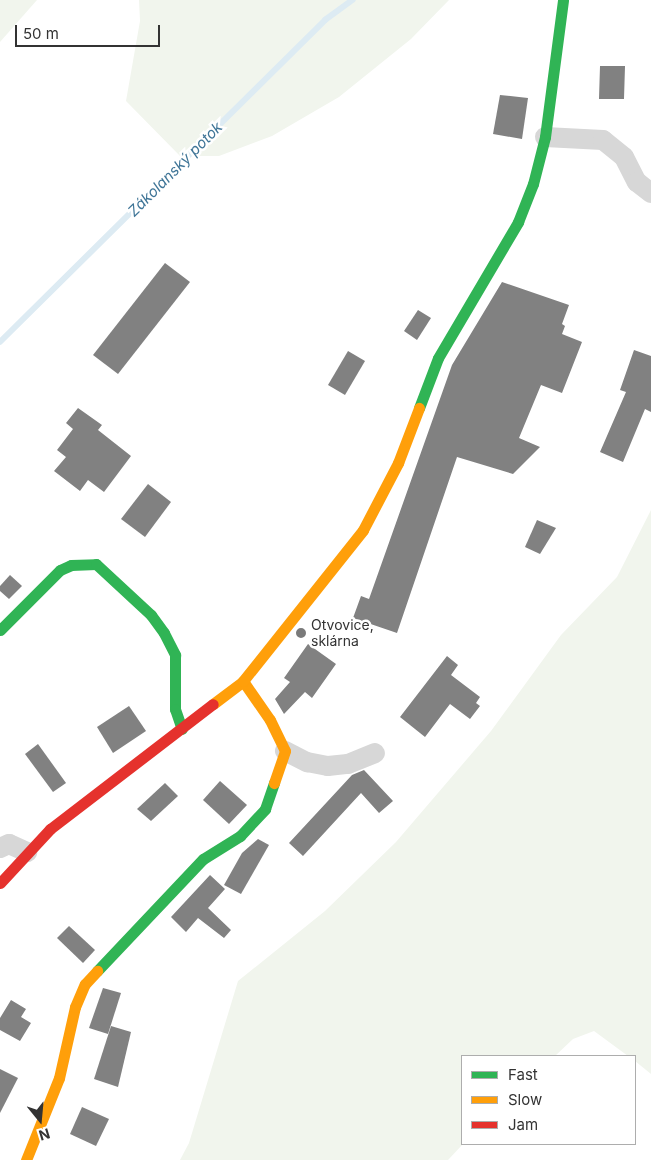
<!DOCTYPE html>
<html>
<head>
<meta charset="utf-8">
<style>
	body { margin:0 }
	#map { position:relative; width:651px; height:1160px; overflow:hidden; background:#fff; font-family:Inter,sans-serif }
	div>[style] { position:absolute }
	.green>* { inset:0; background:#f1f5ed }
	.stream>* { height:5.5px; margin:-2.75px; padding:0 2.75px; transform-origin:2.75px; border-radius:2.75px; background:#ddebf3 }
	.building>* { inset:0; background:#818181 }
	.street>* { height:20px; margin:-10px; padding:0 10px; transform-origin:10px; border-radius:10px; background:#d7d7d7 }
	.fast>* { height:11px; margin:-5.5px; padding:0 5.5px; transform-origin:5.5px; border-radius:5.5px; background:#30b455 }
	.slow>* { height:11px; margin:-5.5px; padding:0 5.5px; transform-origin:5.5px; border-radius:5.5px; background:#ff9f0a }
	.jam>* { height:11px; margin:-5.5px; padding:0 5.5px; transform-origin:5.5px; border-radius:5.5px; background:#e5322d }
	.dots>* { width:14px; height:14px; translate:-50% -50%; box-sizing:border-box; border:2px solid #fff; border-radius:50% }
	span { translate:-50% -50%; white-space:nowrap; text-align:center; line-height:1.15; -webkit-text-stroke:5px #fff; paint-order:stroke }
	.poi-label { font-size:14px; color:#333 }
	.left { translate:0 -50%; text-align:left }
	.water-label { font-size:15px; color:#3f7597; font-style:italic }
	.legend { position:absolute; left:461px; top:1055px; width:175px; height:90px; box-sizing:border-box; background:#fff; border:1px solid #adadad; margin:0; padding:6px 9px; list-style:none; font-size:15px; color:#333 }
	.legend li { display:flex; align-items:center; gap:10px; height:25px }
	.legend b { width:25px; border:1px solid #adadad }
	.north { position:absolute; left:15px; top:1095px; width:50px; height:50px; -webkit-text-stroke:4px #fff; paint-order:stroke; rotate:163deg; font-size:14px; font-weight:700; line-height:20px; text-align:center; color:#333 }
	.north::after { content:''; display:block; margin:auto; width:18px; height:22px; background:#333; clip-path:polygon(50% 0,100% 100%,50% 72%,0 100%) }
	.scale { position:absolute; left:15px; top:25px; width:145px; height:22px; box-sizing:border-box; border:2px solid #333; border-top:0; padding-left:6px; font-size:15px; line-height:18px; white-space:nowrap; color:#333; -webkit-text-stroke:4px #fff; paint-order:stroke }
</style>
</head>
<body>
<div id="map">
	<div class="green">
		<div style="clip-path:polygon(0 0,37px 0,0 42px)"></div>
		<div style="clip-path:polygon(139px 0,449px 0,411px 39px,339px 97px,272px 136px,219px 156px,180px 156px,126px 101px,140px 21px)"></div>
		<div style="clip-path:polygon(651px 510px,651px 1074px,635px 1061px,635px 1056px,628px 1056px,594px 1031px,573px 1039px,555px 1056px,462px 1056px,463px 1144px,448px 1160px,180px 1160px,189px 1143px,238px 981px,325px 911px,396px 842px,491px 731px,561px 635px,617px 577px)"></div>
	</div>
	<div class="stream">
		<div style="left:0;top:342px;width:458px;rotate:-44.7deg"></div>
		<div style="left:325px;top:20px;width:34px;rotate:-36deg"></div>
	</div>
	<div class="building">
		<div style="clip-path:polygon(600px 66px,625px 66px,624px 99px,599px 99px)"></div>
		<div style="clip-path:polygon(500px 95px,528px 98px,522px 139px,493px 134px)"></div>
		<div style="clip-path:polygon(165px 263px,190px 282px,118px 374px,93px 355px)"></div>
		<div style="clip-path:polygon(502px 282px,569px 305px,562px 324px,565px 326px,562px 334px,582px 342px,562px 393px,541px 385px,519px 438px,540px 447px,513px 474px,457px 457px,397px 633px,353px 618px,361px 596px,369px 599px,452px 365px)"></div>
		<div style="clip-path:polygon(418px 310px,431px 318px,417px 340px,404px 331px)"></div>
		<div style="clip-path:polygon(634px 350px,651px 356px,651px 412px,645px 409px,623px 462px,600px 452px,626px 392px,620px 390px)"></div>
		<div style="clip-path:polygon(348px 351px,365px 361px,345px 395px,328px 385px)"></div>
		<div style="clip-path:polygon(78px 408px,102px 425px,98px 430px,131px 456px,104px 492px,88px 480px,80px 491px,54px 471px,66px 457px,57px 450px,73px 429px,66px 423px)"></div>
		<div style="clip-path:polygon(148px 484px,171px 502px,145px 537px,121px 519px)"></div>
		<div style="clip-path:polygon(537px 520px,556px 528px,540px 554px,525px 547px)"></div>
		<div style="clip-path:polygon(10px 575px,22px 586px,9px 599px,0 591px,0 586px)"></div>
		<div style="clip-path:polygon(308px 644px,336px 664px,312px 698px,305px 692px,284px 714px,275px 699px,290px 682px,284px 678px)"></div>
		<div style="clip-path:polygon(447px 656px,458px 665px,451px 675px,480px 697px,476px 703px,480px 706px,470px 719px,450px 704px,425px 737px,400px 717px)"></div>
		<div style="clip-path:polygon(129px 706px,146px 731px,113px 753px,97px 727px)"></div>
		<div style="clip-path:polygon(38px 744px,66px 783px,53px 792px,25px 754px)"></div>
		<div style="clip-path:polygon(364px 770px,393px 801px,379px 813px,361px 793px,303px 856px,289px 843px,352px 775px)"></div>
		<div style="clip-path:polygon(220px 781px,247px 805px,229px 824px,203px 800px)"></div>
		<div style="clip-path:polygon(165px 783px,178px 796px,151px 821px,137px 809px)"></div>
		<div style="clip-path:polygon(258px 839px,269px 845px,241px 894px,224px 885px,242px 853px)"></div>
		<div style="clip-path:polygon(210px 875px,225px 889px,208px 908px,231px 930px,224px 938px,198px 918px,186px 932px,171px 917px)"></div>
		<div style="clip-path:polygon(69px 926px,95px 950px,83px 963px,57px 938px)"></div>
		<div style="clip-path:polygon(103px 988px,121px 993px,108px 1034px,89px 1028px)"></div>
		<div style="clip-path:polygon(11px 1000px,26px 1009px,21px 1017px,31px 1023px,20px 1041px,0 1030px,0 1018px)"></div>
		<div style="clip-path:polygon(111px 1026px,131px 1032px,118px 1087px,94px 1079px)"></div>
		<div style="clip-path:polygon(0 1069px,18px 1078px,0 1113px)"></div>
		<div style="clip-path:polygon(82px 1107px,109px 1119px,96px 1146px,70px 1134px)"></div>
	</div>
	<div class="street">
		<div style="left:545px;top:137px;width:58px;rotate:3deg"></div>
		<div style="left:603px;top:140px;width:27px;rotate:39deg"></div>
		<div style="left:624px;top:157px;width:28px;rotate:63deg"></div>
		<div style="left:637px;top:182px;width:18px;rotate:38deg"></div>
		<div style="left:285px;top:751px;width:25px;rotate:27deg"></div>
		<div style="left:307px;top:762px;width:21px;rotate:11deg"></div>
		<div style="left:328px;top:766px;width:20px;rotate:-6deg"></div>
		<div style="left:348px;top:764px;width:29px;rotate:-22deg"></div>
		<div style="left:0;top:848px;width:10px;rotate:-24deg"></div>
		<div style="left:9px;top:844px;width:20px;rotate:24deg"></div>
	</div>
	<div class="fast">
		<div style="left:419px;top:408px;width:53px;rotate:-69.2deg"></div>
		<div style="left:438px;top:358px;width:158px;rotate:-59.5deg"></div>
		<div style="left:518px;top:222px;width:41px;rotate:-68.5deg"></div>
		<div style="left:533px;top:184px;width:49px;rotate:-75.7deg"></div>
		<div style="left:545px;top:137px;width:138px;rotate:-82.5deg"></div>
		<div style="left:0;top:630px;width:85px;rotate:-45deg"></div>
		<div style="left:60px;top:570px;width:12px;rotate:-24deg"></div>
		<div style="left:71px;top:565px;width:25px;rotate:-2deg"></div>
		<div style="left:96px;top:564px;width:75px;rotate:42.8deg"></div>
		<div style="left:151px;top:615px;width:22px;rotate:54deg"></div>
		<div style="left:164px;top:633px;width:25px;rotate:63deg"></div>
		<div style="left:175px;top:655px;width:54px;rotate:90deg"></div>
		<div style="left:175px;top:709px;width:21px;rotate:71deg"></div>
		<div style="left:97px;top:971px;width:154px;rotate:-46.6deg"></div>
		<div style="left:203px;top:859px;width:44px;rotate:-31.9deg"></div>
		<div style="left:240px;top:836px;width:37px;rotate:-47deg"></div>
		<div style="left:265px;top:809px;width:28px;rotate:-71deg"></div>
	</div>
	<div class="slow">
		<div style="left:243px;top:681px;width:47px;rotate:55.3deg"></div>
		<div style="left:270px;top:720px;width:34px;rotate:64deg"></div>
		<div style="left:285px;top:751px;width:34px;rotate:109deg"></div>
		<div style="left:213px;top:704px;width:38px;rotate:-37deg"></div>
		<div style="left:243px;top:681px;width:193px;rotate:-51.5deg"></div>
		<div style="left:363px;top:530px;width:76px;rotate:-62.4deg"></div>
		<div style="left:398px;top:463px;width:59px;rotate:-69.1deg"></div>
		<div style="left:26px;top:1160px;width:88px;rotate:-68.1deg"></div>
		<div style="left:59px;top:1078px;width:73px;rotate:-77.3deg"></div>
		<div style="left:75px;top:1007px;width:25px;rotate:-67deg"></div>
		<div style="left:85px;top:984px;width:18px;rotate:-47deg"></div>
	</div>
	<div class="jam">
		<div style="left:0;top:883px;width:74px;rotate:-47.2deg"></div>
		<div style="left:50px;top:829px;width:205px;rotate:-37.5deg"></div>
	</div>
	<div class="dots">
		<div style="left:301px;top:633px;background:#7a7a7a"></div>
	</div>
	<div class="poi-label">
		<span class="left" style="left:311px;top:633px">Otvovice,<br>sklárna</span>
	</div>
	<div class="water-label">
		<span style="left:175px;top:169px;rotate:-45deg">Zákolanský potok</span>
	</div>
	<ul class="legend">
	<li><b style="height:6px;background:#30b455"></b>Fast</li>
	<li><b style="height:6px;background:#ff9f0a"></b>Slow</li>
	<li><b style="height:6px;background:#e5322d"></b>Jam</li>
	</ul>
	<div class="north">N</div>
	<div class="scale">50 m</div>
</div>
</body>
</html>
